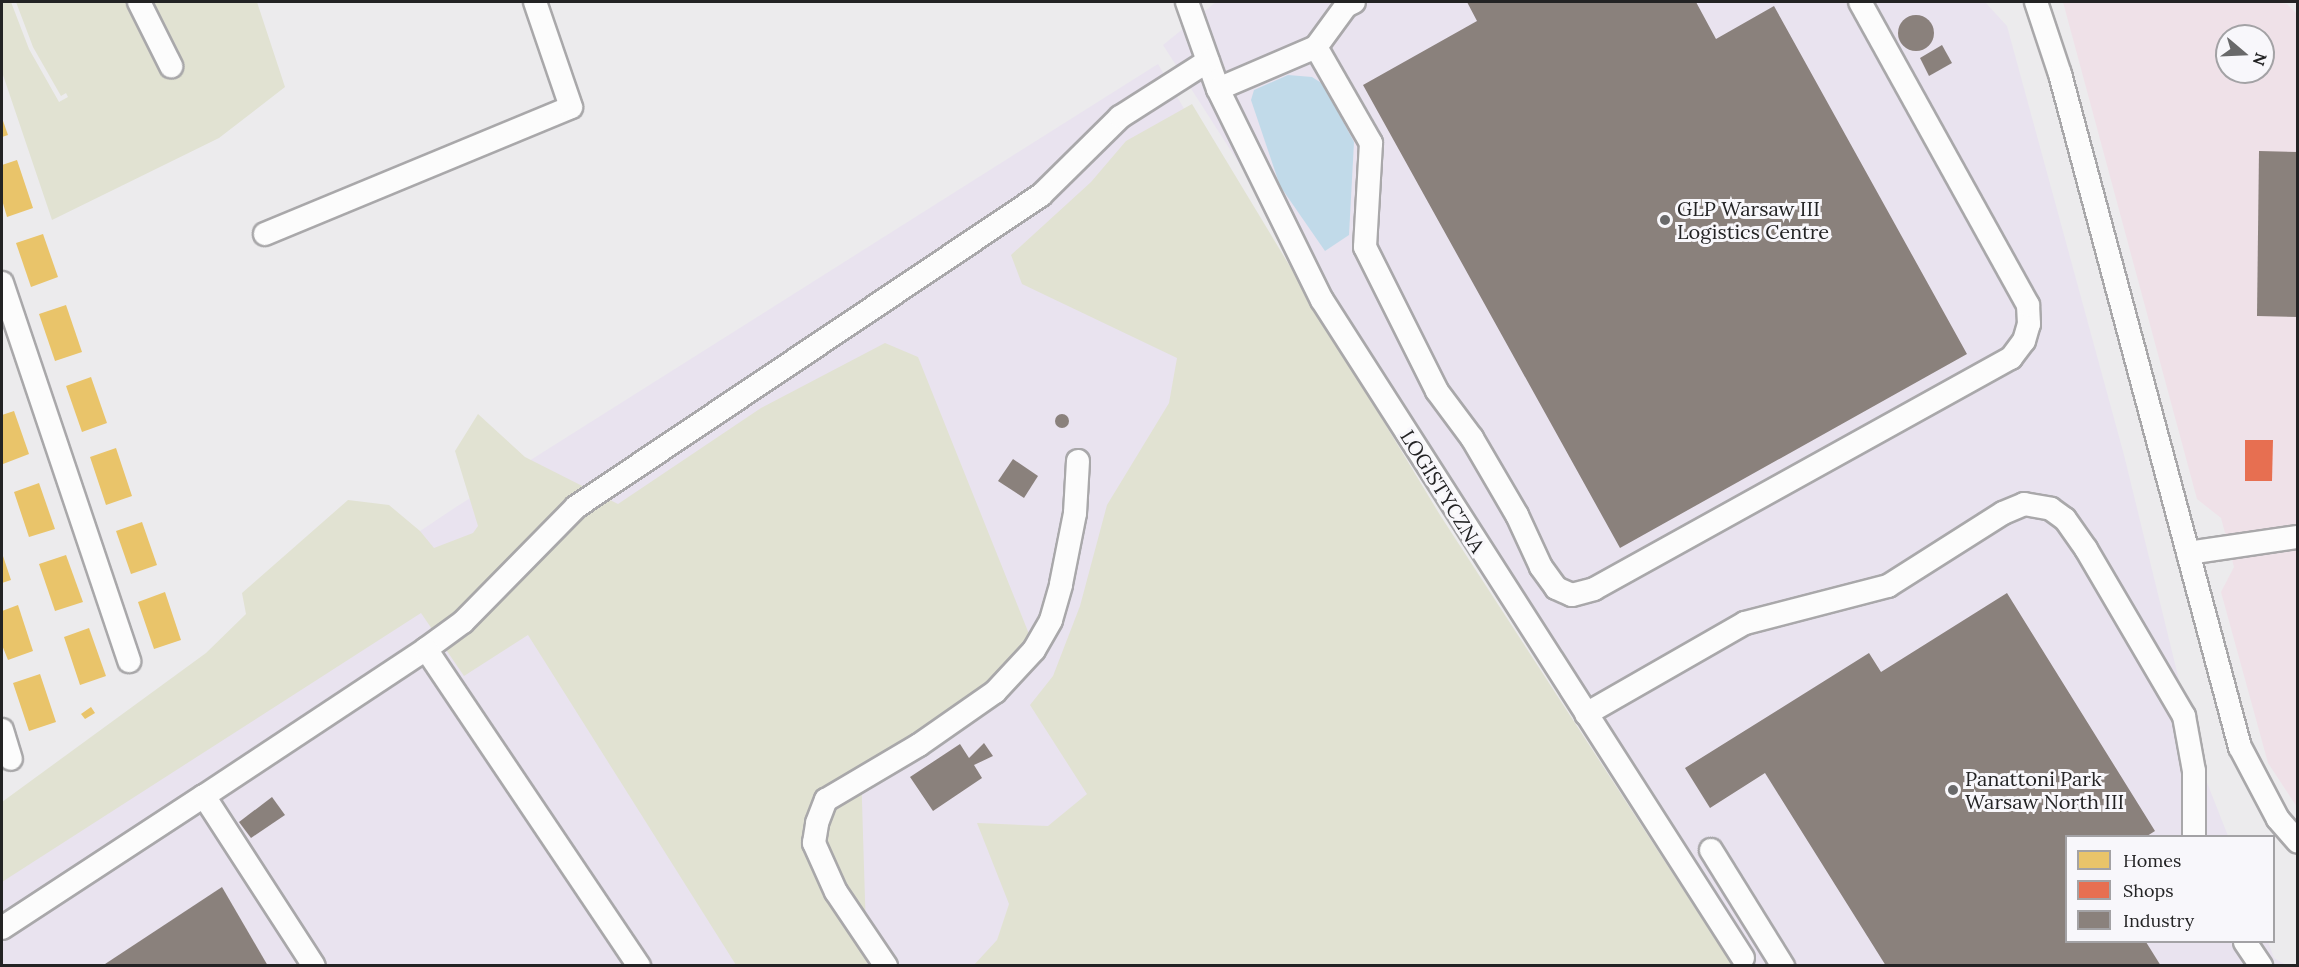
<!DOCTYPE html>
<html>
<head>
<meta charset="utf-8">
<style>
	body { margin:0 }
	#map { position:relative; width:2299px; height:967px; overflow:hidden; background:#ecebed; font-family:Lora,serif }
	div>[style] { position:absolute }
	.commercial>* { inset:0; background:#efe1e8 }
	.industrial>* { inset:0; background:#e9e3ef }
	.green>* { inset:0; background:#e1e2d2 }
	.water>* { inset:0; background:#c1dae9 }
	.homes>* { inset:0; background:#e9c46a }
	.shops>* { inset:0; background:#e76f51 }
	.industry>* { inset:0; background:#8a817c }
	.round { border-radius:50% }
	.roads { filter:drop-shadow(2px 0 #a9a8aa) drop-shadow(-2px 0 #a9a8aa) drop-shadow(0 2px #a9a8aa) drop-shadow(0 -2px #a9a8aa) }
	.minor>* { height:22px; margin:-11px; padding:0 11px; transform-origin:11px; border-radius:11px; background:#fcfcfc }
	.dots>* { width:16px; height:16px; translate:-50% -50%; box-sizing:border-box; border:3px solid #f8f7fb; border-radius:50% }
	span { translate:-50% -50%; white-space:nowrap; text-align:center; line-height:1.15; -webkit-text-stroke:6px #f8f7fb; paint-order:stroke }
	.poi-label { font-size:20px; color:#232324 }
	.left { translate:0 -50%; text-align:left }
	.street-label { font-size:20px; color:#232324 }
	.frame { position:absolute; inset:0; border:3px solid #232324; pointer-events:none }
	.legend { position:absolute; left:2065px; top:835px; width:210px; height:108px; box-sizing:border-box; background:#f8f7fb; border:2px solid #a3a2a5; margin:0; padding:8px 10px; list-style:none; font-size:18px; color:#232324 }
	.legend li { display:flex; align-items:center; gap:12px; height:30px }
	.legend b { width:30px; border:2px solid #a3a2a5 }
	.north { position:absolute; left:2215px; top:24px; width:60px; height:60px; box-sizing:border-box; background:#f8f7fb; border:2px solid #a3a2a5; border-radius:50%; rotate:109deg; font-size:16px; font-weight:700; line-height:24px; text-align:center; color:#232324 }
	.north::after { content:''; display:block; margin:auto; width:21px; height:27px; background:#69696a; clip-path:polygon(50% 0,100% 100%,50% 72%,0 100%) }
</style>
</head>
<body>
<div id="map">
	<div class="commercial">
		<div style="clip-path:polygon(evenodd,2063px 2px,2275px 2px,2287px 4px,2297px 14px,2297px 807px,2268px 763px,2221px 592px,2234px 567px,2228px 544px,2221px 518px,2197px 499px,2063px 2px,2227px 36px,2263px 36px,2263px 72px,2227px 72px,2227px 36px)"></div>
	</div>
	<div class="industrial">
		<div style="clip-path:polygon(1216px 2px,1985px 2px,2007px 26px,2124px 455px,2199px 762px,2228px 836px,2066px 836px,2066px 942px,2268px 942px,2274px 958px,2286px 965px,1754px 965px,1163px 45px)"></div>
		<div style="clip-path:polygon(1158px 64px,1684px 966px,2px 966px,2px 811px,456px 507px)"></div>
	</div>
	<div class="green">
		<div style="clip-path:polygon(2px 2px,11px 2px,29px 49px,59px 102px,68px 97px,66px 93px,61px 96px,33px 47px,16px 2px,257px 2px,285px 87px,219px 138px,52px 220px,2px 72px)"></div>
		<div style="clip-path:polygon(1192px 104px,1440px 515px,1732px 965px,973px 966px,997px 940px,1009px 904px,977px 823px,1048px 826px,1087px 794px,1030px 705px,1053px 676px,1080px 606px,1107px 505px,1169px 403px,1177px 358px,1022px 284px,1011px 255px,1091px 182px,1126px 141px)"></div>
		<div style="clip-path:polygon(885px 343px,918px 357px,1033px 644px,991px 686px,861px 769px,867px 965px,736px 965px,528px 635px,464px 676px,421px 613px,2px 882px,2px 802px,206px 653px,246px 614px,242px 593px,348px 500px,389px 505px,420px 531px,434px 548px,473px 533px,478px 526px,455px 451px,478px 414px,525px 457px,618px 504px,761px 408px)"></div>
	</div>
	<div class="water">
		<div style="clip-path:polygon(1288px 75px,1312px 77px,1323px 84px,1354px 142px,1349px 235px,1325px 251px,1280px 186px,1251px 100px,1254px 90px)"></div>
	</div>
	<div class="homes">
		<div style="clip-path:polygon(2px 118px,8px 135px,2px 137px)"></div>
		<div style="clip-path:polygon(17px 160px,33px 208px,7px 217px,2px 200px,2px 165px)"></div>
		<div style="clip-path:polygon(43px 234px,58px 277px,31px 287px,16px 243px)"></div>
		<div style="clip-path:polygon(66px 305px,82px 352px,55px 361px,39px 314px)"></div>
		<div style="clip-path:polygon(91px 377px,107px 423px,82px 432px,66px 386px)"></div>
		<div style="clip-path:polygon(14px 411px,29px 454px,3px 464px,2px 415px)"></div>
		<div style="clip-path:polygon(116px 448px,132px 496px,106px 505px,90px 457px)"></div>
		<div style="clip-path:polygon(39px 483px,55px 529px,29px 537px,14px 492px)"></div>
		<div style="clip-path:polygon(142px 522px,157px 565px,131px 574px,116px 531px)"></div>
		<div style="clip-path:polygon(2px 553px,11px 580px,2px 583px)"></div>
		<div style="clip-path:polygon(66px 555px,83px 602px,55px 611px,39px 564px)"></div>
		<div style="clip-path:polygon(165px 592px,181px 640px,154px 649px,138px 602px)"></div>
		<div style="clip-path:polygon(18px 605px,33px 651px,8px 660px,2px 645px,2px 611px)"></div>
		<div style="clip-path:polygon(89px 628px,106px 676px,80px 685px,64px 637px)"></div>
		<div style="clip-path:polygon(40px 674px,56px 722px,29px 731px,13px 683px)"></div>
		<div style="clip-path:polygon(91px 707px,95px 713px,85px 719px,81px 714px)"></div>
	</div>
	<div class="shops">
		<div style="clip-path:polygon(2245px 440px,2273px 440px,2272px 481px,2245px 481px)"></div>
	</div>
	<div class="industry">
		<div style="clip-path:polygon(1467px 2px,1696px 2px,1716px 39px,1774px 6px,1967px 354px,1620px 548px,1363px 85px,1477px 21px)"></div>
		<div class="round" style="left:1898px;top:15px;width:36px;height:36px"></div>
		<div style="clip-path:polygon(1942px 45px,1952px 63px,1929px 76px,1920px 58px)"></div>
		<div style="clip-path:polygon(2259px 151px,2298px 152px,2298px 317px,2257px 316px)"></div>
		<div class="round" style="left:1055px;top:414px;width:14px;height:14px"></div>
		<div style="clip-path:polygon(1013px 459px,1038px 476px,1024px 498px,998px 481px)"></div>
		<div style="clip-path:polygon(2007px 593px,2155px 831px,2147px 836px,2066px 836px,2066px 942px,2146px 942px,2161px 966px,1886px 966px,1765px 773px,1710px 808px,1685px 768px,1869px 653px,1881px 672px)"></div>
		<div style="clip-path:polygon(984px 743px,993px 756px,974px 765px,982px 778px,933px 811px,910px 777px,960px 744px,969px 758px)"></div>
		<div style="clip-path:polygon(272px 797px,285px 815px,251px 838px,239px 822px)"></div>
		<div style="clip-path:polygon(222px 887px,268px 966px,102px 966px)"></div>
	</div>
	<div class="roads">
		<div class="minor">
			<div style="left:139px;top:2px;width:72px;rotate:63.4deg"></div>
			<div style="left:1187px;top:2px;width:92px;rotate:70.4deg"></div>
			<div style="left:1218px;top:89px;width:235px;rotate:63.8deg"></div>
			<div style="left:1322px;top:300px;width:781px;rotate:57.39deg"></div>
			<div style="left:2036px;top:2px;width:76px;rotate:71.6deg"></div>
			<div style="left:2060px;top:74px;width:697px;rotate:75.03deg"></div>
			<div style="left:2240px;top:747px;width:81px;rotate:62.2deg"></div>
			<div style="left:2278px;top:819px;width:30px;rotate:49deg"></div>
			<div style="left:1316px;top:47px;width:111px;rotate:60.2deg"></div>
			<div style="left:1371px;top:143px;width:104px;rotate:93.3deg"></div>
			<div style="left:1365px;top:247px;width:161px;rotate:63.4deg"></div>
			<div style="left:1437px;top:391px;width:59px;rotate:53.3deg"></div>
			<div style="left:1472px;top:438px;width:89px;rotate:59.7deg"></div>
			<div style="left:1517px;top:515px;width:57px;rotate:65.2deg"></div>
			<div style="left:1541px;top:567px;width:26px;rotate:54deg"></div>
			<div style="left:1556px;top:588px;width:17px;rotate:24deg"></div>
			<div style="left:1572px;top:595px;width:23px;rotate:-15deg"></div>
			<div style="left:1594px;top:589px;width:477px;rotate:-29deg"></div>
			<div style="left:2011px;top:358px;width:21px;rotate:-53deg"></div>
			<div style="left:2024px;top:341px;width:18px;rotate:-74deg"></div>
			<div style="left:2029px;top:324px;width:19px;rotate:-93deg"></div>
			<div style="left:2028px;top:305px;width:346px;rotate:-119deg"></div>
			<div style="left:1218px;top:89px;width:107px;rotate:-23.2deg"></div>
			<div style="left:1316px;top:47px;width:51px;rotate:-53.8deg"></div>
			<div style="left:1346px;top:6px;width:9px;rotate:-27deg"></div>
			<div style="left:265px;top:234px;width:331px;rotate:-22.5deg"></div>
			<div style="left:571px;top:107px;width:111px;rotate:-108.9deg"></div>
			<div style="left:2px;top:283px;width:399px;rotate:71.4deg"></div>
			<div style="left:2188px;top:553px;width:111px;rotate:-8.3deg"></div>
			<div style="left:426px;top:649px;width:46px;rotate:-36.1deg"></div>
			<div style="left:463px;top:622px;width:161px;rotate:-45.5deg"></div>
			<div style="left:576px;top:507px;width:560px;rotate:-33.86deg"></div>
			<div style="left:1041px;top:195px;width:111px;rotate:-44.6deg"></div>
			<div style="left:1120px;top:117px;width:104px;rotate:-32.5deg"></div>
			<div style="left:1586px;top:714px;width:183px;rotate:-29.8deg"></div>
			<div style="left:1745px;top:623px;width:148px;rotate:-14.5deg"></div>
			<div style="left:1888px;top:586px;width:136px;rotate:-32.4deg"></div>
			<div style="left:2003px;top:513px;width:23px;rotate:-23deg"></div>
			<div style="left:2024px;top:504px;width:27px;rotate:10deg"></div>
			<div style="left:2051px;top:509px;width:17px;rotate:36deg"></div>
			<div style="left:2065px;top:519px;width:37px;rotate:55deg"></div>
			<div style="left:2086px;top:549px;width:194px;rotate:59.6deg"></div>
			<div style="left:2184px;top:716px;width:56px;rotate:79.7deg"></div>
			<div style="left:2194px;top:771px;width:65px;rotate:90deg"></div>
			<div style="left:2px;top:730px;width:30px;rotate:73deg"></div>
			<div style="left:204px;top:796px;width:266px;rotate:-33.5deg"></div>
			<div style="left:426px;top:649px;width:382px;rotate:56.1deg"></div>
			<div style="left:1711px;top:850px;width:137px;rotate:58.2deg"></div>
			<div style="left:2px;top:928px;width:241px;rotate:-33.2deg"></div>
			<div style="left:204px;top:796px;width:202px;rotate:57.1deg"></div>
			<div style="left:2245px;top:942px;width:29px;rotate:56deg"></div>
			<div style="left:886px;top:966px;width:89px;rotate:-124deg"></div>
			<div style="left:836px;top:892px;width:54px;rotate:-114.2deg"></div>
			<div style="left:814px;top:843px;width:20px;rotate:-81deg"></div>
			<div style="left:817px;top:823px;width:25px;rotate:-69deg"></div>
			<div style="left:826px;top:800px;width:108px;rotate:-30.6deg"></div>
			<div style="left:919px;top:745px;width:93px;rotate:-34.9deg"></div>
			<div style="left:995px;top:692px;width:57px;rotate:-47.1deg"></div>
			<div style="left:1034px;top:650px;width:34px;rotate:-60deg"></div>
			<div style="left:1051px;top:620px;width:37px;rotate:-74deg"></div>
			<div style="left:1061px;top:584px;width:72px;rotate:-78.8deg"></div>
			<div style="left:1075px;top:513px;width:52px;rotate:-86.7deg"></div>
		</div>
	</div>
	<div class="dots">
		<div style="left:1665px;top:220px;background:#69696a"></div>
		<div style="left:1953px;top:790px;background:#69696a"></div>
	</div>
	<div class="poi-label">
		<span class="left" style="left:1677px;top:220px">GLP Warsaw III<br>Logistics Centre</span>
		<span class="left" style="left:1965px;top:790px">Panattoni Park<br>Warsaw North III</span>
	</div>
	<div class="street-label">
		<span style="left:1443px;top:491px;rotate:58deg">LOGISTYCZNA</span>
	</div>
	<div class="frame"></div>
	<ul class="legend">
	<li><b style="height:16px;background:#e9c46a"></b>Homes</li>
	<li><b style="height:16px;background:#e76f51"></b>Shops</li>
	<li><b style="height:16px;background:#8a817c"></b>Industry</li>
	</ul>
	<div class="north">N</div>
</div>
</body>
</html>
